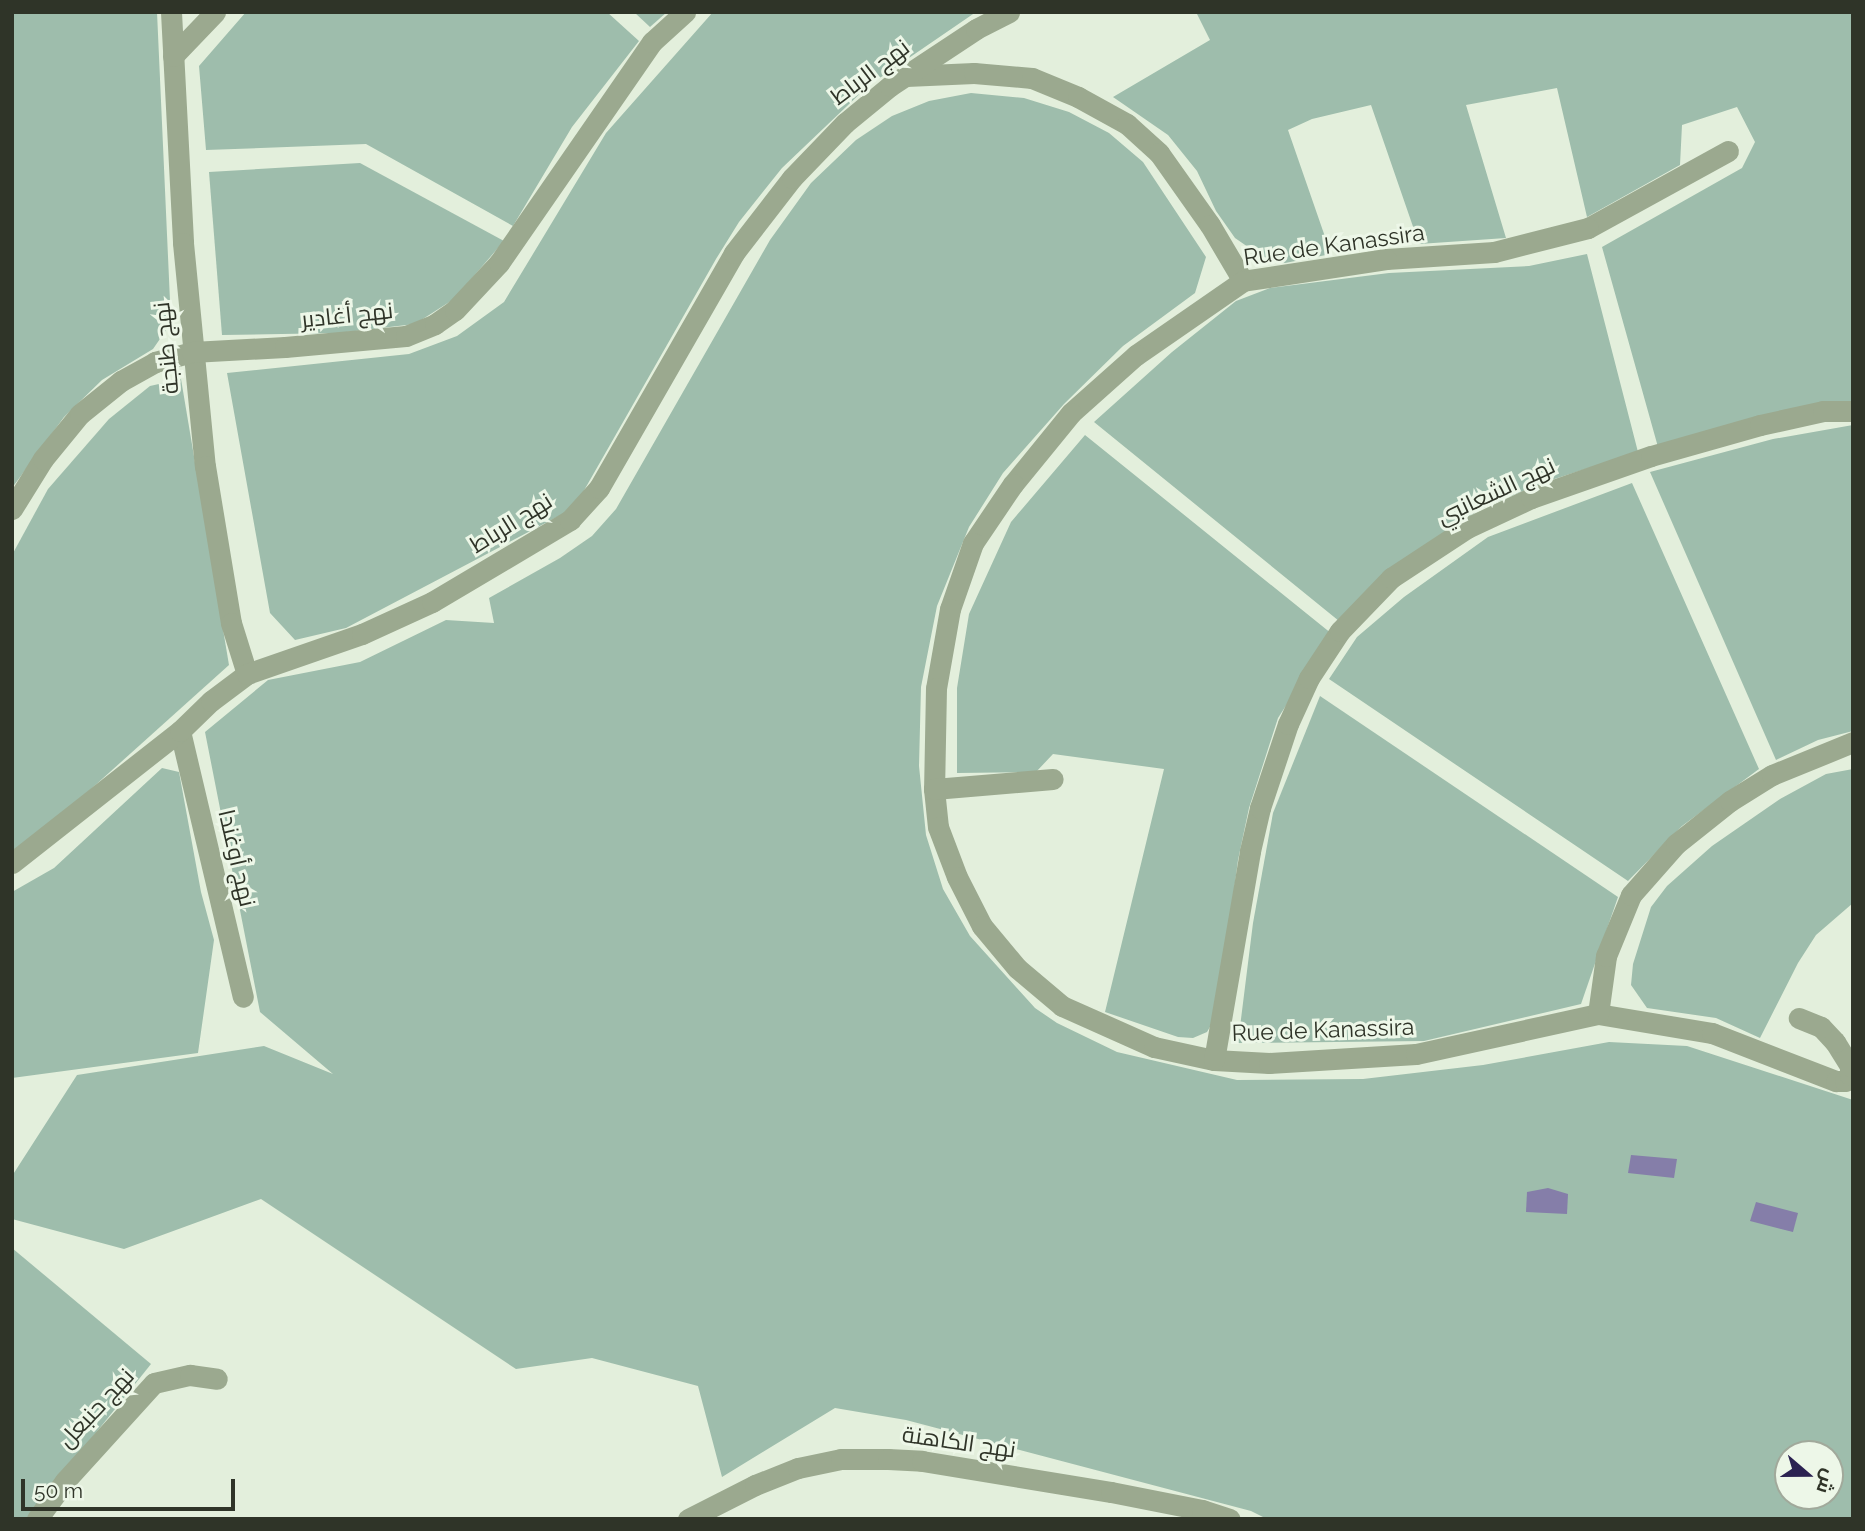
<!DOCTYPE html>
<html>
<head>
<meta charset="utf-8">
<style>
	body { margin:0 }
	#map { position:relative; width:1865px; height:1531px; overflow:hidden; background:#e3efdc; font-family:Raleway,Cairo,sans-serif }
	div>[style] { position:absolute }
	.green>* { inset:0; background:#9ebdac }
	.water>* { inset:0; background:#857ea9 }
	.street>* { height:21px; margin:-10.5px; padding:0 10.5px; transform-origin:10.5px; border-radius:10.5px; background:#9ba98f }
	span { translate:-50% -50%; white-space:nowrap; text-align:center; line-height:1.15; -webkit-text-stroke:6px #edf7e8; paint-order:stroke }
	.street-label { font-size:23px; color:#2f3428 }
	.frame { position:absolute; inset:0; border:14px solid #2f3428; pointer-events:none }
	.north { position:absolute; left:1774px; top:1440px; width:70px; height:70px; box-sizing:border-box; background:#edf7e8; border:2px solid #a1a99b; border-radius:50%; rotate:110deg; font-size:19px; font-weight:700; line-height:28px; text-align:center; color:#2f3428 }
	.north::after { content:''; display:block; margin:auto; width:24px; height:32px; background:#2b2251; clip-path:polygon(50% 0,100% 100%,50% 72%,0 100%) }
	.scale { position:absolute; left:21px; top:1479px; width:214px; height:32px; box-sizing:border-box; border:4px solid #2f3428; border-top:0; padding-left:9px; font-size:21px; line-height:24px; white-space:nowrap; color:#2f3428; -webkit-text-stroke:5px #edf7e8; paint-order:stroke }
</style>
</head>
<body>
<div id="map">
	<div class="green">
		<div style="clip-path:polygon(12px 12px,157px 12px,171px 323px,153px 349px,102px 380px,64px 417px,12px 488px)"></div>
		<div style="clip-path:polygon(246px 12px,607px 12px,639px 41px,572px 127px,513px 226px,366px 144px,206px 150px,199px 66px)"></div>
		<div style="clip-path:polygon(634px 12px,667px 12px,650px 27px)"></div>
		<div style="clip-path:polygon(713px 12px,976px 12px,868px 86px,782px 168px,739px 222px,716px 259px,574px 508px,346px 628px,295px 640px,270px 613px,227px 373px,409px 354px,457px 336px,504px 302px,606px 133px)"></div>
		<div style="clip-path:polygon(1196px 12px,1853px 12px,1853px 401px,1658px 447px,1602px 247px,1742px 168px,1755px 142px,1737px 107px,1682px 125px,1680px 165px,1587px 217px,1557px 88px,1466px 105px,1506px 238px,1419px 244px,1371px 105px,1312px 119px,1288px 130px,1331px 254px,1285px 263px,1261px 256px,1235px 238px,1216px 211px,1197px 171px,1168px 135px,1113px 97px,1210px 40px)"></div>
		<div style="clip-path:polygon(evenodd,971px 93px,1024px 98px,1069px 112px,1109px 133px,1143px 162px,1206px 257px,1195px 293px,1123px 346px,1064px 404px,1003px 473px,969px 527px,937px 606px,921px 687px,919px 766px,926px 835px,943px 889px,970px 936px,1035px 1008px,1057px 1023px,1117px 1052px,1237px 1080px,1363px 1079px,1483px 1065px,1609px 1042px,1687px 1046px,1853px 1100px,1853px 1519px,1267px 1519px,1251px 1511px,906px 1420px,835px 1408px,722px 1477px,698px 1386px,592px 1358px,516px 1369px,261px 1199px,124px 1249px,12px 1219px,12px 1176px,77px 1075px,264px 1046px,333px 1074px,260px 1012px,205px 732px,268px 680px,360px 662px,446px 620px,494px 623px,489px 598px,560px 558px,592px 536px,616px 509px,770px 240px,811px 183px,856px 140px,892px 116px,929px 101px,971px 93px,1788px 1454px,1830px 1454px,1830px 1496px,1788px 1496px,1788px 1454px)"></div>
		<div style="clip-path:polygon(360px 163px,504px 241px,454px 299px,415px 324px,338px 333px,222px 335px,209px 172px)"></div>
		<div style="clip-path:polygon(1587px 254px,1638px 452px,1542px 483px,1481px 509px,1449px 529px,1339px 621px,1094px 422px,1172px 352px,1236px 301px,1270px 288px,1389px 273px,1529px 266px)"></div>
		<div style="clip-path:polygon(181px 379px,229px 665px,12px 860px,12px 555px,48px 489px,109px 419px,150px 386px)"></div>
		<div style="clip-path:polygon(1853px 425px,1853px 731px,1818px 740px,1776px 760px,1650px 472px,1773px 439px)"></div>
		<div style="clip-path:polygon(1085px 435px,1332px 634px,1278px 718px,1249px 808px,1238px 860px,1218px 1013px,1207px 1032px,1193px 1038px,1178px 1037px,1105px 1012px,1164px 769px,1053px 754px,1036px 772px,957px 773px,957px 688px,969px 614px,1011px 522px)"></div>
		<div style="clip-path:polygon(1632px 483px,1759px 769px,1682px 826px,1628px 881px,1329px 679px,1357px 637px,1404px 597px,1488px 537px)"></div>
		<div style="clip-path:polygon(1320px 696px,1618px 897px,1581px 1004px,1424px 1041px,1238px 1043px,1253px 923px,1273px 813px)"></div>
		<div style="clip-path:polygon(162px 768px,179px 772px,201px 892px,214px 940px,198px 1053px,12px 1078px,12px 892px,54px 868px)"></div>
		<div style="clip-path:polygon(1853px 769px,1853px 903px,1816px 935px,1798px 963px,1760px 1038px,1716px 1018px,1647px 1008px,1631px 985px,1633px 964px,1651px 907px,1667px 886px,1712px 846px,1780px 799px,1826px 774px)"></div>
		<div style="clip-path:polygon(12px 1248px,151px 1364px,27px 1519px,12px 1519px)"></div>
	</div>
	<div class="water">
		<div style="clip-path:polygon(1631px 1155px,1677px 1159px,1674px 1178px,1628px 1173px)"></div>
		<div style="clip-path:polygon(1548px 1188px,1568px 1194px,1567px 1214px,1526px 1212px,1527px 1192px)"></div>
		<div style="clip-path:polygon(1756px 1202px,1798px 1213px,1793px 1232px,1750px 1221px)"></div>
	</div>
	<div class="street">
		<div style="left:171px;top:12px;width:231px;rotate:87deg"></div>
		<div style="left:183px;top:243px;width:224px;rotate:84.4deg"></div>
		<div style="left:205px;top:466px;width:159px;rotate:80.6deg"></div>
		<div style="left:231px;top:623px;width:53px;rotate:72.6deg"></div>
		<div style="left:173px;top:56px;width:61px;rotate:-46.3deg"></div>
		<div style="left:906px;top:76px;width:68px;rotate:-2.5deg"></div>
		<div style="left:974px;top:73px;width:58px;rotate:4.9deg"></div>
		<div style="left:1032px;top:78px;width:50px;rotate:22.4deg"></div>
		<div style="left:1078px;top:97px;width:56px;rotate:28.9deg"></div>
		<div style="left:1127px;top:124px;width:43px;rotate:42.2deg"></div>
		<div style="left:1159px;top:153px;width:88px;rotate:54.7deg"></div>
		<div style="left:1210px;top:225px;width:65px;rotate:59.5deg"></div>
		<div style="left:1728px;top:151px;width:160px;rotate:151.2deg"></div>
		<div style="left:1588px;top:228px;width:97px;rotate:165.7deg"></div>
		<div style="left:1494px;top:252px;width:108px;rotate:176.3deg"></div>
		<div style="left:1386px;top:259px;width:145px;rotate:171.3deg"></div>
		<div style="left:1243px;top:281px;width:130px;rotate:145.3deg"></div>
		<div style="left:1136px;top:355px;width:87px;rotate:138.3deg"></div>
		<div style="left:1071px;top:413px;width:92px;rotate:129.2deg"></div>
		<div style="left:1013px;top:484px;width:71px;rotate:124.1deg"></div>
		<div style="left:973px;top:543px;width:70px;rotate:109.2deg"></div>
		<div style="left:950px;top:609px;width:80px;rotate:100deg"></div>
		<div style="left:936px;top:688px;width:101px;rotate:91.1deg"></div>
		<div style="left:934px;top:789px;width:38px;rotate:84deg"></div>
		<div style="left:938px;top:827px;width:53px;rotate:69.2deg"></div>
		<div style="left:957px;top:877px;width:55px;rotate:63deg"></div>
		<div style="left:982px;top:926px;width:55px;rotate:50.2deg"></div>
		<div style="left:1017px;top:968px;width:59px;rotate:40.2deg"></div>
		<div style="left:1062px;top:1006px;width:101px;rotate:24deg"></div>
		<div style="left:1154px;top:1047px;width:61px;rotate:12.2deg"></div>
		<div style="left:1214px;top:1060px;width:55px;rotate:3.1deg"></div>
		<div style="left:1269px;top:1063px;width:147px;rotate:-3.5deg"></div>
		<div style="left:1416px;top:1054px;width:186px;rotate:-12.4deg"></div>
		<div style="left:1598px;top:1014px;width:116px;rotate:9.5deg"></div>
		<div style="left:1712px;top:1033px;width:133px;rotate:21.2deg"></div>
		<div style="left:1836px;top:1081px;width:9px"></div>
		<div style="left:1845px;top:1081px;width:8px;rotate:-50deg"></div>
		<div style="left:1850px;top:1075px;width:9px;rotate:-90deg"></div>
		<div style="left:1850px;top:1066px;width:28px;rotate:-122deg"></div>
		<div style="left:1835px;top:1042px;width:21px;rotate:-133deg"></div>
		<div style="left:1821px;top:1027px;width:24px;rotate:-158deg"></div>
		<div style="left:12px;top:509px;width:59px;rotate:-58.2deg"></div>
		<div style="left:43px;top:459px;width:58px;rotate:-50.6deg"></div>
		<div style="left:80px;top:414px;width:53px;rotate:-38.8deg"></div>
		<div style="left:121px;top:381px;width:39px;rotate:-29deg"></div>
		<div style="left:155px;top:362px;width:38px;rotate:-15deg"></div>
		<div style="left:192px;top:352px;width:93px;rotate:-3.1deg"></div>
		<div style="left:285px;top:347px;width:121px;rotate:-5.2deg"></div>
		<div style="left:406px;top:336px;width:31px;rotate:-22deg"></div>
		<div style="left:435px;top:324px;width:24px;rotate:-35deg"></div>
		<div style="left:455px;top:310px;width:64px;rotate:-46.9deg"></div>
		<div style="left:499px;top:263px;width:269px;rotate:-55.3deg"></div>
		<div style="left:652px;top:42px;width:45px;rotate:-42.3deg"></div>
		<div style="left:180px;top:731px;width:273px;rotate:76.7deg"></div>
		<div style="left:934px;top:789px;width:119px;rotate:-4.8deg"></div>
		<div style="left:12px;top:863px;width:214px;rotate:-38.2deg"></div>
		<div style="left:180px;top:731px;width:43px;rotate:-44.1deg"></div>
		<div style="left:211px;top:701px;width:45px;rotate:-36.9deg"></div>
		<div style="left:247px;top:674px;width:122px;rotate:-19.2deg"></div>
		<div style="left:362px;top:634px;width:77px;rotate:-24.6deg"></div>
		<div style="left:432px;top:602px;width:161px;rotate:-30.7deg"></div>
		<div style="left:570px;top:520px;width:43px;rotate:-47.8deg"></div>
		<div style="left:599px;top:488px;width:271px;rotate:-60.1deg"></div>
		<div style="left:734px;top:253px;width:95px;rotate:-52.3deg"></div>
		<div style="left:792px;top:178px;width:76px;rotate:-46.1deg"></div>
		<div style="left:845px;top:123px;width:58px;rotate:-39.4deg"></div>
		<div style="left:890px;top:86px;width:103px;rotate:-33.5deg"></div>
		<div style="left:976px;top:29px;width:37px;rotate:-27deg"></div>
		<div style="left:1598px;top:1014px;width:59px;rotate:-82.1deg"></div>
		<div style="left:1606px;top:956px;width:66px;rotate:-67.7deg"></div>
		<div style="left:1631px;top:895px;width:68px;rotate:-48.6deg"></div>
		<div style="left:1676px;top:844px;width:69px;rotate:-38.5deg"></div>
		<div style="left:1730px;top:801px;width:49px;rotate:-31.8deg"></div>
		<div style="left:1772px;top:775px;width:87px;rotate:-22.2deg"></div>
		<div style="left:1214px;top:1060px;width:212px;rotate:-80.2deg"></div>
		<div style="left:1250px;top:851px;width:44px;rotate:-76.9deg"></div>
		<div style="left:1260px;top:808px;width:89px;rotate:-71.6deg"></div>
		<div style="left:1288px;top:724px;width:51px;rotate:-65.5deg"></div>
		<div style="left:1309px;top:678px;width:56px;rotate:-56.6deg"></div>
		<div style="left:1340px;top:631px;width:74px;rotate:-46.1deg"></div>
		<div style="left:1391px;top:578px;width:91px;rotate:-33.3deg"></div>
		<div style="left:1467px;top:528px;width:71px;rotate:-25.1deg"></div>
		<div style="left:1531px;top:498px;width:127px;rotate:-19.3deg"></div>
		<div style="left:1651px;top:456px;width:113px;rotate:-15.9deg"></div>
		<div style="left:1760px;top:425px;width:65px;rotate:-12.5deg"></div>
		<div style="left:1823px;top:411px;width:30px"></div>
		<div style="left:37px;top:1519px;width:47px;rotate:-53.6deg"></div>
		<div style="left:65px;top:1481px;width:132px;rotate:-47.8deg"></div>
		<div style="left:154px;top:1383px;width:37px;rotate:-13deg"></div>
		<div style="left:190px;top:1375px;width:27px;rotate:8deg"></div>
		<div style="left:688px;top:1519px;width:75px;rotate:-26.9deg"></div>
		<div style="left:755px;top:1485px;width:46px;rotate:-21.6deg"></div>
		<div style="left:798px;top:1468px;width:44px;rotate:-11.8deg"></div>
		<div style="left:841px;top:1459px;width:47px"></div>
		<div style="left:888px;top:1459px;width:34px;rotate:3deg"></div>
		<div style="left:922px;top:1461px;width:192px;rotate:9.3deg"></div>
		<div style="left:1111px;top:1492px;width:93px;rotate:11.2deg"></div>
		<div style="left:1202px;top:1510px;width:29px;rotate:18deg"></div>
	</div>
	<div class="street-label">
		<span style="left:870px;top:72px;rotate:-37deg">نهج الرباط</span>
		<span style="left:1334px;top:245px;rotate:-8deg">Rue de Kanassira</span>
		<span style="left:347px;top:315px;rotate:-6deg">نهج أغادير</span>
		<span style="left:166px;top:348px;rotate:-96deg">نهج طنجة</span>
		<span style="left:1496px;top:491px;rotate:-25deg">نهج الشعانبي</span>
		<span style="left:511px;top:523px;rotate:-32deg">نهج الرباط</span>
		<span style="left:237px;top:858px;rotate:77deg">نهج أوغندا</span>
		<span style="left:1323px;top:1030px;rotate:-2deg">Rue de Kanassira</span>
		<span style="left:96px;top:1408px;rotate:-47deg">نهج حنبعل</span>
		<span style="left:959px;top:1442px;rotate:8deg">نهج الكاهنة</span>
	</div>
	<div class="frame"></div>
	<div class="north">ش</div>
	<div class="scale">50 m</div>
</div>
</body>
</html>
